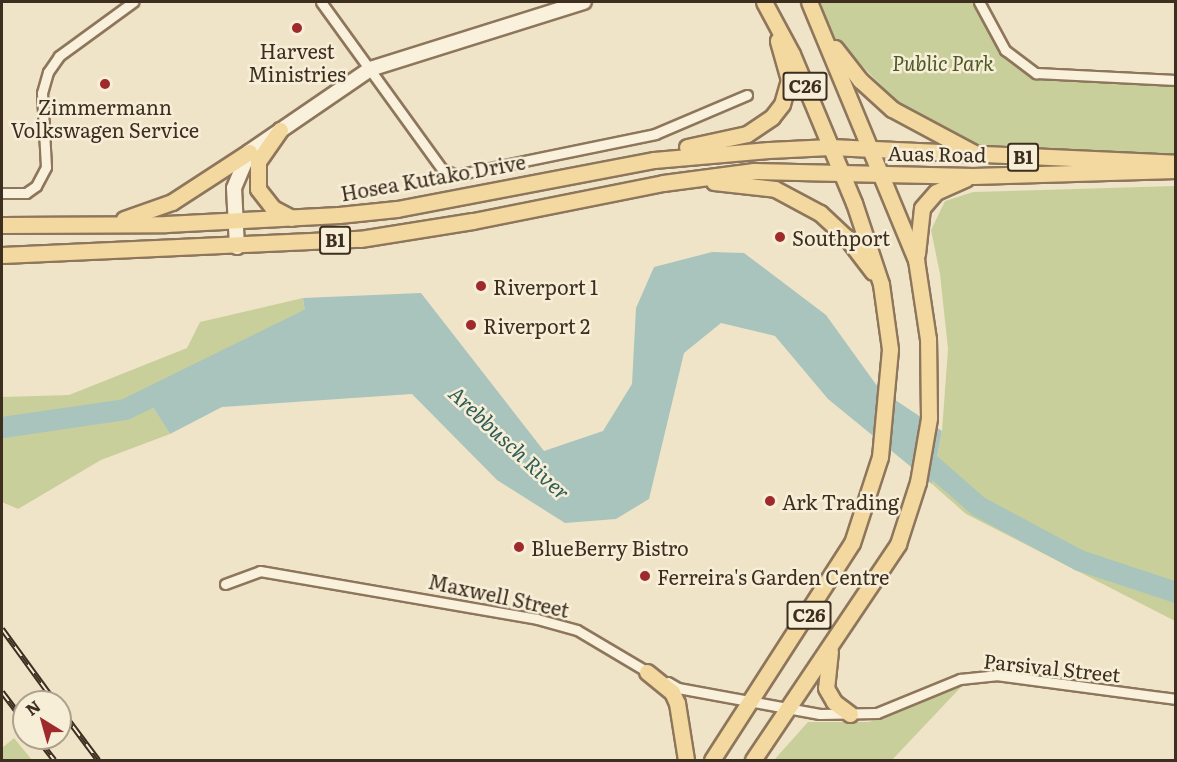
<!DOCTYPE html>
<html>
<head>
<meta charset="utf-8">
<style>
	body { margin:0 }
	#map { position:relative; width:1177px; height:762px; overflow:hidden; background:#f0e4c8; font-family:Literata,serif }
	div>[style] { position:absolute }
	.green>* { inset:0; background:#c9cf9b }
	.water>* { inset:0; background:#a9c4bc }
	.river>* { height:21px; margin:-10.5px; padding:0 10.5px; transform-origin:10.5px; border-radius:10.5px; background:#a9c4bc }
	.roads { filter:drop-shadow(2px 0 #8d765c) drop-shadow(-2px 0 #8d765c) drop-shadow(0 2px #8d765c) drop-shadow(0 -2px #8d765c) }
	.street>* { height:9px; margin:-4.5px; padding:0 4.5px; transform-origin:4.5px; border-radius:4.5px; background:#faf1dc }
	.secondary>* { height:14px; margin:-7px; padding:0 7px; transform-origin:7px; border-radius:7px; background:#faf1dc }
	.primary>* { height:15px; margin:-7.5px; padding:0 7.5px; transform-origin:7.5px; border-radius:7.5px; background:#f3d9a0 }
	.rail>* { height:6px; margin-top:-3px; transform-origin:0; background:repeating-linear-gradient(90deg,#f7eed8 0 11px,#3d2e20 0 22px); box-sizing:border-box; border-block:2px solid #3d2e20 }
	.dots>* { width:16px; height:16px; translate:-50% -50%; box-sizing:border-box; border:3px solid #f7eed8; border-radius:50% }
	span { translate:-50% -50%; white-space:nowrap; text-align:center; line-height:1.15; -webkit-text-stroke:5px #f7eed8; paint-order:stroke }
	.shield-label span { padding:2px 4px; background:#f7eed8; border:2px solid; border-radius:4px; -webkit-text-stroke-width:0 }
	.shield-label { font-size:18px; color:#3d2e20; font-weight:700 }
	.poi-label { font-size:20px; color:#3d2e20 }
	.left { translate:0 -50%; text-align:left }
	.park-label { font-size:20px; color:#4d5a26; font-style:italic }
	.street-label { font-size:20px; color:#3d2e20 }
	.water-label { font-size:21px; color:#2f5d5a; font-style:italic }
	.frame { position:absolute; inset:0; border:3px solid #3d2e20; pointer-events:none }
	.north { position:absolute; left:12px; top:690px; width:60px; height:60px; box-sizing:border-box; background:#f7eed8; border:2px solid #ada18e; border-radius:50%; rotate:323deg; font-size:16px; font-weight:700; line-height:24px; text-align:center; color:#3d2e20 }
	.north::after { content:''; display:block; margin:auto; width:21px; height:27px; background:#9e2a2b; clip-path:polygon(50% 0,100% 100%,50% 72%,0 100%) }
</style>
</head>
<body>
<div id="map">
	<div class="green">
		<div style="clip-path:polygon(809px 2px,979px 2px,1005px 50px,1036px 73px,1175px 80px,1175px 157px,979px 155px,901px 105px,819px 23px)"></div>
		<div style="clip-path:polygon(1175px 186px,1175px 621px,966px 514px,932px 484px,942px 431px,948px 349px,940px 274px,931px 230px,945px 201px,973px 192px)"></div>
		<div style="clip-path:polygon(303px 298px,306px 320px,147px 398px,170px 434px,101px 460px,18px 509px,2px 502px,2px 397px,69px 395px,187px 348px,200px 322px)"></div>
		<div style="clip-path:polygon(961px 687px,892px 760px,774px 760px,808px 722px,869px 722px)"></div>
		<div style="clip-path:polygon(14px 738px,32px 760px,2px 760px,2px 748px)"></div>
	</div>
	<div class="water">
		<div style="clip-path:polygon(712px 252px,744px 253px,826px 315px,880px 390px,942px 431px,932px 484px,828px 399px,775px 336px,721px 323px,684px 353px,649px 499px,616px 519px,565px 523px,497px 480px,412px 394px,222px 407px,170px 434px,147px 398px,306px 320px,303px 298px,421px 293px,544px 451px,603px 431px,632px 384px,636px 308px,654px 267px)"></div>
	</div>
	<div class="river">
		<div style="left:2px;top:427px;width:124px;rotate:-8.3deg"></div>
		<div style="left:125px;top:409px;width:202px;rotate:-26.2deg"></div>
		<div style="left:306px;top:320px;width:23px;rotate:10deg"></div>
		<div style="left:913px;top:449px;width:86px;rotate:41.2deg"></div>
		<div style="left:978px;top:506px;width:115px;rotate:28.1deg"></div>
		<div style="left:1079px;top:560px;width:102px;rotate:18.3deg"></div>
	</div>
	<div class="roads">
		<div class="street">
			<div style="left:321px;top:2px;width:206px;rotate:54.1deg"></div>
			<div style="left:442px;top:169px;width:15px;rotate:23deg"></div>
			<div style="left:456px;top:175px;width:203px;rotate:-11.6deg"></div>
			<div style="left:655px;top:134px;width:100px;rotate:-23deg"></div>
			<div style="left:979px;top:2px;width:55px;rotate:61.6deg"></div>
			<div style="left:1005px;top:50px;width:39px;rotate:37deg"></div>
			<div style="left:1036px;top:73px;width:140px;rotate:2.9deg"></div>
			<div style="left:2px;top:193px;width:24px"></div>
			<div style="left:26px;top:193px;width:12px;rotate:-35deg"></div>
			<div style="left:36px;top:186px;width:21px;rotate:-62deg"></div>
			<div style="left:46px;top:167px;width:74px;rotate:-93.1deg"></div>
			<div style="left:42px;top:93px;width:22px;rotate:-74deg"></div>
			<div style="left:48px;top:72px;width:19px;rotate:-55deg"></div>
			<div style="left:59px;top:56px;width:92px;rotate:-36.1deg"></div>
			<div style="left:225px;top:584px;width:37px;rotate:-20deg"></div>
			<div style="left:260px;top:571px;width:281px;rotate:9.8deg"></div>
			<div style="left:537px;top:619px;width:41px;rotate:15.4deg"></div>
			<div style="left:577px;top:630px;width:86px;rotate:30.7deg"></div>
			<div style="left:668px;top:682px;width:12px;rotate:31deg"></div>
			<div style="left:678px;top:688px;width:144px;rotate:10.4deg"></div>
			<div style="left:820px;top:714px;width:57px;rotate:-1deg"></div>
			<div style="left:877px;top:713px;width:90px;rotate:-22.3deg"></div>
			<div style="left:960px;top:679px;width:36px;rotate:-6deg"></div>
			<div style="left:996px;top:675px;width:182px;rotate:7.6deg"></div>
		</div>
		<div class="secondary">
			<div style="left:237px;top:247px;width:59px;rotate:-92.9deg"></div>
			<div style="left:234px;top:188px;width:39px;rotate:-67deg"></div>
			<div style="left:249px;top:152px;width:147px;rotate:-34.4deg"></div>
			<div style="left:370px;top:69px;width:224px;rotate:-17.4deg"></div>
		</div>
		<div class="primary">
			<div style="left:835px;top:48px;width:41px;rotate:52deg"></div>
			<div style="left:860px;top:80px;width:43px;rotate:42.2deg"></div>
			<div style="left:892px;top:109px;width:93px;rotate:28.2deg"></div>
			<div style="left:280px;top:130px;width:38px;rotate:125deg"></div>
			<div style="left:258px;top:161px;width:28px;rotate:90deg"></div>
			<div style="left:258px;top:189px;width:24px;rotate:52deg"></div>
			<div style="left:273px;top:208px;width:21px;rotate:28deg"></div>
			<div style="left:687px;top:147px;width:61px;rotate:-12.2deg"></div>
			<div style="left:747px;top:134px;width:30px;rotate:-34deg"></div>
			<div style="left:772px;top:117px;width:16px;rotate:-52deg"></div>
			<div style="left:782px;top:104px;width:25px;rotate:-74deg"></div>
			<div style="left:789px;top:80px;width:41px;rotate:-105.8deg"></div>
			<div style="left:714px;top:182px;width:61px;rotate:6.5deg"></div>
			<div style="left:775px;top:189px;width:51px;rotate:28.1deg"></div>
			<div style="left:820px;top:213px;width:35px;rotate:43deg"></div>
			<div style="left:846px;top:237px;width:44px;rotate:52.4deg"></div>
			<div style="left:124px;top:219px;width:51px;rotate:-19.5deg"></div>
			<div style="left:172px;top:202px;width:92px;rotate:-33deg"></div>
			<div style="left:2px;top:225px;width:164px;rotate:-0.3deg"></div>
			<div style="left:166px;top:224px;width:173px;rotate:-3deg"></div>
			<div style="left:339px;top:215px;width:58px;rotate:-5.9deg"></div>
			<div style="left:397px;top:209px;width:262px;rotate:-10.8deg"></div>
			<div style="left:654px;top:160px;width:115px;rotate:-5deg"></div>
			<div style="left:769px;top:150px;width:61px;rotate:-2.8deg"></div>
			<div style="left:830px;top:147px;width:346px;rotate:2.6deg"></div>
			<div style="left:917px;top:254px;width:46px;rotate:-83.8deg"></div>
			<div style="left:922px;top:208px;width:21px;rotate:-49deg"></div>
			<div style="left:936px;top:192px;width:32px;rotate:-24deg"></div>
			<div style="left:2px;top:255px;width:358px;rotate:-2.6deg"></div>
			<div style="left:360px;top:239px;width:114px;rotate:-9.1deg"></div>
			<div style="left:473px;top:221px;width:194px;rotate:-11.3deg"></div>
			<div style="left:663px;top:183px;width:92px;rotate:-7.5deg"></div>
			<div style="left:754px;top:171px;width:219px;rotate:1.3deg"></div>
			<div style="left:973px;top:176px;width:203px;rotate:-1.7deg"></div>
			<div style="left:830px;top:651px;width:37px;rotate:96deg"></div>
			<div style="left:826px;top:688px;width:16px;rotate:60deg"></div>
			<div style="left:834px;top:702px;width:20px;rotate:37deg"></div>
			<div style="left:647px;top:672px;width:32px;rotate:39deg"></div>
			<div style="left:672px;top:692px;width:12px;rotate:66deg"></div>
			<div style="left:677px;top:703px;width:58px;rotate:81deg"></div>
			<div style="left:712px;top:760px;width:258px;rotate:-57.2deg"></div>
			<div style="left:852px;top:543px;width:90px;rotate:-72deg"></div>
			<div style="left:880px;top:457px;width:108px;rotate:-84.7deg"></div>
			<div style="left:890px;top:349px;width:66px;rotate:-97.9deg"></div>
			<div style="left:881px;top:284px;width:85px;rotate:-108.4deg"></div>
			<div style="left:854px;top:203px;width:161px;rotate:-112.6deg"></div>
			<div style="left:792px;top:54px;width:59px;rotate:-118.3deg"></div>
			<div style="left:753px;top:760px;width:260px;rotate:-56.1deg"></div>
			<div style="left:898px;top:544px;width:65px;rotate:-72.1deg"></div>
			<div style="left:918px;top:482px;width:65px;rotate:-80.2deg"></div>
			<div style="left:929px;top:418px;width:79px;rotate:-90.7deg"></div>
			<div style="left:928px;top:339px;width:80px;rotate:-98.6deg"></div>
			<div style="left:916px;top:260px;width:279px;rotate:-112.5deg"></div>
		</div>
	</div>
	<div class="rail">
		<div style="left:2px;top:629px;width:90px;rotate:54deg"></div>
		<div style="left:2px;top:692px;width:36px;rotate:53deg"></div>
		<div style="left:60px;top:709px;width:64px;rotate:53.3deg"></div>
		<div style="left:37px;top:738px;width:28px;rotate:52deg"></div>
	</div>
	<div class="dots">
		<div style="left:297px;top:28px;background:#9e2a2b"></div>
		<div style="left:105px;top:84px;background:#9e2a2b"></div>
		<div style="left:780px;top:237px;background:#9e2a2b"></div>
		<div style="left:481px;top:286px;background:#9e2a2b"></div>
		<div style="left:471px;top:325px;background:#9e2a2b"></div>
		<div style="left:770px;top:501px;background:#9e2a2b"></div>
		<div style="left:519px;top:547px;background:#9e2a2b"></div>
		<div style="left:645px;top:576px;background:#9e2a2b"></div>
	</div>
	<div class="shield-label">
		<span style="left:805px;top:86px">C26</span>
		<span style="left:1023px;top:157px">B1</span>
		<span style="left:335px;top:240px">B1</span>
		<span style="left:809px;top:615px">C26</span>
	</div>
	<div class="poi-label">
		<span style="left:297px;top:62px">Harvest<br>Ministries</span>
		<span style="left:105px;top:118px">Zimmermann<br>Volkswagen Service</span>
		<span class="left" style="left:792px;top:237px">Southport</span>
		<span class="left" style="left:493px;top:286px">Riverport 1</span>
		<span class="left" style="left:483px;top:325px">Riverport 2</span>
		<span class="left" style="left:782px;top:501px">Ark Trading</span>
		<span class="left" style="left:531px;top:547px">BlueBerry Bistro</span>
		<span class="left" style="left:657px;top:576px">Ferreira's Garden Centre</span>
	</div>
	<div class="park-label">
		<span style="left:943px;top:62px">Public Park</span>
	</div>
	<div class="street-label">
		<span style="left:937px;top:153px;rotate:1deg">Auas Road</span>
		<span style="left:433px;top:177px;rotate:-10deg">Hosea Kutako Drive</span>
		<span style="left:499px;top:595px;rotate:12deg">Maxwell Street</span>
		<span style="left:1052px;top:667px;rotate:6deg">Parsival Street</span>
	</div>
	<div class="water-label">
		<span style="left:510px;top:442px;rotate:43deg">Arebbusch River</span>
	</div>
	<div class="frame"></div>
	<div class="north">N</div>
</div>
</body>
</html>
